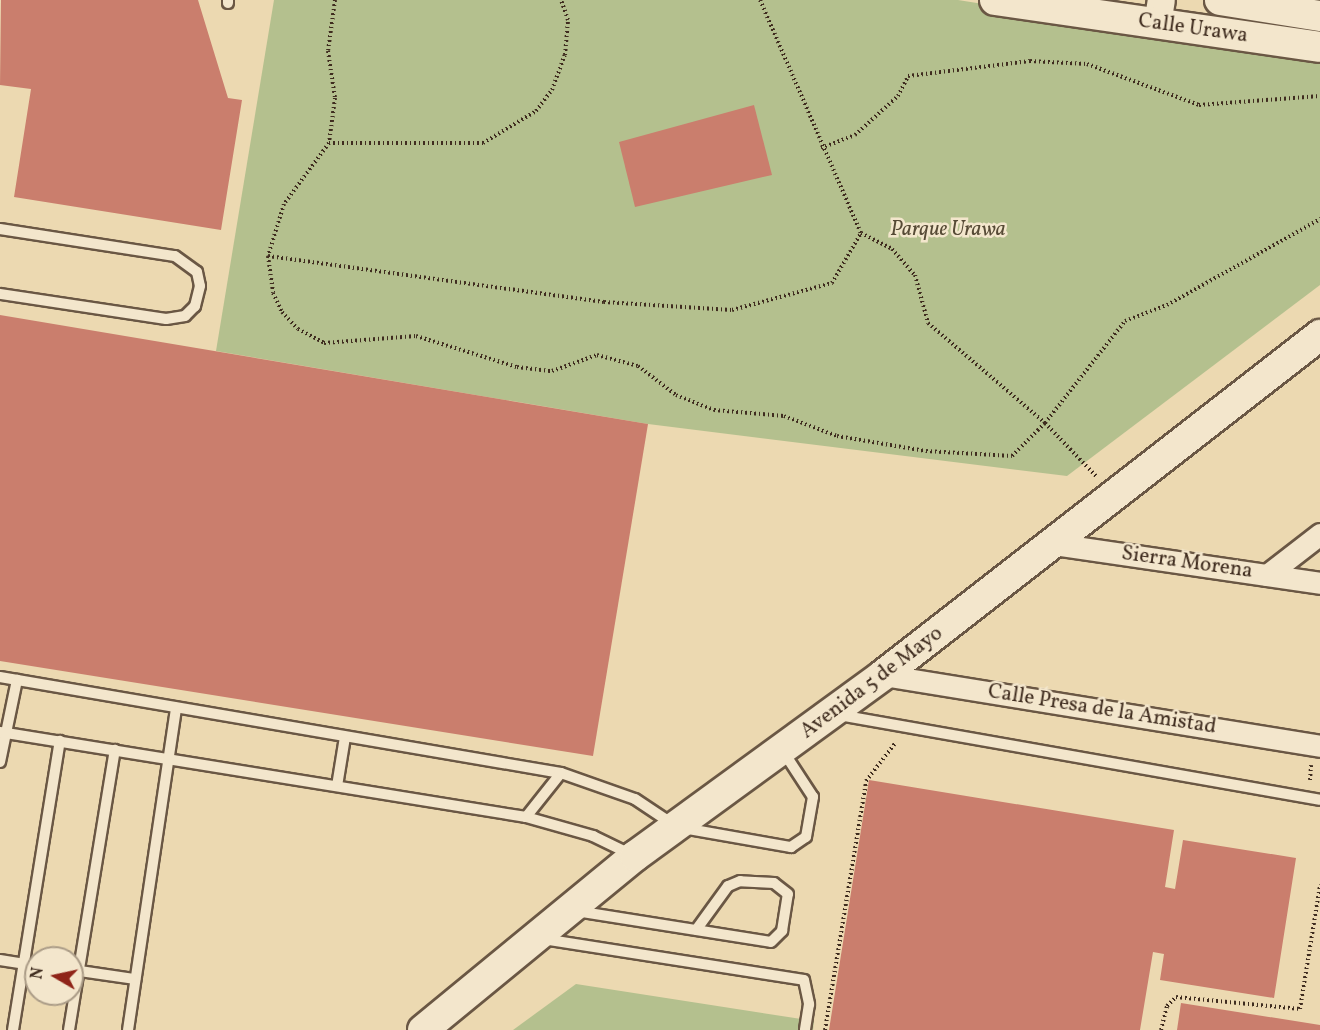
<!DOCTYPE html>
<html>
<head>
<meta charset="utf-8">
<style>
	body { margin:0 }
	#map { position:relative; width:1320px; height:1030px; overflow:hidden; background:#ecd9b1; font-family:Vollkorn,serif }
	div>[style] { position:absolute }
	.green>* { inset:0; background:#b4c08e }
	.building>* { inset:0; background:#ca7e6d }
	.path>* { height:4px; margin-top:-2px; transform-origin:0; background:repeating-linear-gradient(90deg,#3f2c1f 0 1.5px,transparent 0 4.5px) }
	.roads { filter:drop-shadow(2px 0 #6a5744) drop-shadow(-2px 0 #6a5744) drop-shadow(0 2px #6a5744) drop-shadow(0 -2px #6a5744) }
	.service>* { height:10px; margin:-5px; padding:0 5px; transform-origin:5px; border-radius:5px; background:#f3e6cc }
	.minor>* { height:21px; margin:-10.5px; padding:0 10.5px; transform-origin:10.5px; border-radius:10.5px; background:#f3e6cc }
	.tertiary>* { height:27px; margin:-13.5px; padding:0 13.5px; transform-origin:13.5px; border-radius:13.5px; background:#f3e6cc }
	.secondary>* { height:30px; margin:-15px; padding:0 15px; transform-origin:15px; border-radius:15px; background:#f3e6cc }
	span { translate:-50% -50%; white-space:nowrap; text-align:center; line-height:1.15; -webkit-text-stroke:5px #f3e6cc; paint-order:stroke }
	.street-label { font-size:21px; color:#3f2c1f }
	.park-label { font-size:21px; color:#564a35; font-style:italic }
	.north { position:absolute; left:24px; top:946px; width:60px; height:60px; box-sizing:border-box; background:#f3e6cc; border:2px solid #ab9c87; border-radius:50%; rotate:279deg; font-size:16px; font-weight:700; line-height:24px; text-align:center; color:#3f2c1f }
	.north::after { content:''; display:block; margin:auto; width:21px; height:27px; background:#8f2418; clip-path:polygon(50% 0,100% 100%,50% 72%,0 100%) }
</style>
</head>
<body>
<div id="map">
	<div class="green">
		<div style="clip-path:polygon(274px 0,958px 0,1320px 58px,1320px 285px,1067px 476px,648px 424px,216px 351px)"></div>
		<div style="clip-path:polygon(576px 984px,814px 1021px,813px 1030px,513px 1030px)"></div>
	</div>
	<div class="building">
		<div style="clip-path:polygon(1px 0,198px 0,228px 98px,242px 100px,221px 230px,14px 197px,31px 89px,0 85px)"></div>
		<div style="clip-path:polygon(754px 105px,772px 175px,635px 207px,619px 142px)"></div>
		<div style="clip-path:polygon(0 315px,648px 424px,593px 756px,0 661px)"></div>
		<div style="clip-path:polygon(869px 780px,1174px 830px,1165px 887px,1175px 889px,1183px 840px,1296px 858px,1274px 998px,1160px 980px,1164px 954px,1153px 952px,1140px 1030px,829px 1030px)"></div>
		<div style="clip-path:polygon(1181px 1003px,1320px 1025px,1320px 1030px,1177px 1030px)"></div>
	</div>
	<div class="path">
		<div style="left:335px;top:0;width:51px;rotate:97.8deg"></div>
		<div style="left:328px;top:51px;width:48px;rotate:81.5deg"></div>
		<div style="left:335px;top:98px;width:45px;rotate:97.6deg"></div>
		<div style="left:329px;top:143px;width:76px;rotate:126.4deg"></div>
		<div style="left:284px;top:204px;width:54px;rotate:107.1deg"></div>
		<div style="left:268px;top:256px;width:37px;rotate:82deg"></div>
		<div style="left:273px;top:293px;width:21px;rotate:65deg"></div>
		<div style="left:282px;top:312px;width:23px;rotate:47deg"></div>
		<div style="left:298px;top:329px;width:30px;rotate:28deg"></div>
		<div style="left:324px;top:343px;width:92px;rotate:-4.4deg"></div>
		<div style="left:416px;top:336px;width:106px;rotate:17.1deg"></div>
		<div style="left:517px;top:367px;width:35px;rotate:7deg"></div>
		<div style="left:552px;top:371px;width:48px;rotate:-19.6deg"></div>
		<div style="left:597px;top:355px;width:42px;rotate:15deg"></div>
		<div style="left:638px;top:366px;width:48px;rotate:37.3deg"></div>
		<div style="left:676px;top:395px;width:41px;rotate:21.5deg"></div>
		<div style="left:714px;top:410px;width:70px;rotate:4.9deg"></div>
		<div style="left:784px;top:416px;width:57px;rotate:20.7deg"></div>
		<div style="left:837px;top:436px;width:90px;rotate:9.6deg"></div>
		<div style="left:926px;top:451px;width:86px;rotate:3.3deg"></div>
		<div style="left:1012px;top:456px;width:47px;rotate:-45deg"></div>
		<div style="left:1045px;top:423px;width:130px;rotate:-51.9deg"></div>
		<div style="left:1125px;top:321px;width:45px;rotate:-20.9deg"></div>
		<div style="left:1167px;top:305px;width:176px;rotate:-29.3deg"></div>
		<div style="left:760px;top:0;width:254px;rotate:66.6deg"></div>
		<div style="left:861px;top:233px;width:35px;rotate:27deg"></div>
		<div style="left:892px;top:249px;width:35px;rotate:49deg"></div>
		<div style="left:915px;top:275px;width:50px;rotate:74.8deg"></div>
		<div style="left:928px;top:323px;width:154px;rotate:40.5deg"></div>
		<div style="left:1045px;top:423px;width:74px;rotate:46.1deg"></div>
		<div style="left:329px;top:143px;width:154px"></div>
		<div style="left:483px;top:143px;width:62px;rotate:-31.1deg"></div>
		<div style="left:536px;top:111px;width:26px;rotate:-53deg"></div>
		<div style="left:552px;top:90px;width:37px;rotate:-70deg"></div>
		<div style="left:565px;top:55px;width:35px;rotate:-85deg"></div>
		<div style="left:568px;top:20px;width:21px;rotate:-109deg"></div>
		<div style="left:821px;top:148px;width:36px;rotate:-21deg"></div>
		<div style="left:855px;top:135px;width:58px;rotate:-42.2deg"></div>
		<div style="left:898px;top:96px;width:22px;rotate:-63deg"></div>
		<div style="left:908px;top:76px;width:123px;rotate:-7deg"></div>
		<div style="left:1030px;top:61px;width:57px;rotate:3deg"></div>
		<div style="left:1087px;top:64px;width:119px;rotate:20.1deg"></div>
		<div style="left:1199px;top:105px;width:121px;rotate:-4.3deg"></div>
		<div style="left:268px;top:256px;width:339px;rotate:7.8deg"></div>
		<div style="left:604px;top:302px;width:128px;rotate:3.6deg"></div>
		<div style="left:732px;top:310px;width:104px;rotate:-15.1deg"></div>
		<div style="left:832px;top:283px;width:58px;rotate:-59.9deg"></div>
		<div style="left:1310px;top:780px;width:15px;rotate:-86deg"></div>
		<div style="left:825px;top:1030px;width:252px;rotate:-80.6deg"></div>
		<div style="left:866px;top:781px;width:49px;rotate:-52.4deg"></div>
		<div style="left:1161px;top:1030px;width:25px;rotate:-76deg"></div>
		<div style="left:1167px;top:1006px;width:13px;rotate:-45deg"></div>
		<div style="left:1176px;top:997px;width:125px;rotate:5.5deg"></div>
		<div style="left:1300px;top:1009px;width:126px;rotate:-80.8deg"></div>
	</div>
	<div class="roads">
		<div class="service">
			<div style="left:228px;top:3px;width:3px;rotate:-90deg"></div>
			<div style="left:0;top:229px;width:177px;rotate:8.8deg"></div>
			<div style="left:175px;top:256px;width:27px;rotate:36deg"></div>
			<div style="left:197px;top:272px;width:14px;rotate:78deg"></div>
			<div style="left:200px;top:286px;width:21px;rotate:104deg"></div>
			<div style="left:195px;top:306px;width:14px;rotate:135deg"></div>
			<div style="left:185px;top:316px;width:19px;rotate:171deg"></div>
			<div style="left:166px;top:319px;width:168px;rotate:-171.4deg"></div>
			<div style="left:0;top:677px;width:569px;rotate:9.71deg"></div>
			<div style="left:561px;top:773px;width:78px;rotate:19.4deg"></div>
			<div style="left:635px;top:799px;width:50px;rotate:33.7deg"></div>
			<div style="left:677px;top:827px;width:116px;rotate:10deg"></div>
			<div style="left:791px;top:847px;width:18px;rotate:-34deg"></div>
			<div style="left:806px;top:837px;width:41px;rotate:-80.1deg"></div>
			<div style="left:813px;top:797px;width:55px;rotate:-123.1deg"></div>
			<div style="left:839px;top:715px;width:488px;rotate:10deg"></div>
			<div style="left:0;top:732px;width:533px;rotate:9.18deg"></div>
			<div style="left:526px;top:817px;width:70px;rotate:15.8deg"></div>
			<div style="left:593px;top:836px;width:43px;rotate:26deg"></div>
			<div style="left:0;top:762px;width:84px;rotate:-78.3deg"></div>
			<div style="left:337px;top:786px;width:50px;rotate:-80.7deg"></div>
			<div style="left:526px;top:817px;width:56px;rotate:-51.5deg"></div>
			<div style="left:576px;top:911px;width:197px;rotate:9deg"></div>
			<div style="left:771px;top:942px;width:16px;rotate:-45deg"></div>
			<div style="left:782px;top:931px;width:37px;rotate:-81deg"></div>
			<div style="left:788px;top:894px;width:18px;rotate:-142deg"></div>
			<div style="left:774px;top:883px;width:34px;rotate:-177deg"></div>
			<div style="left:740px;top:881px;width:13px;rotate:157deg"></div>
			<div style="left:728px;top:886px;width:54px;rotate:126deg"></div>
			<div style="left:543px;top:939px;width:264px;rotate:8.9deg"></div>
			<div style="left:804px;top:980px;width:25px;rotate:78deg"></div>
			<div style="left:809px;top:1004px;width:26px;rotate:99deg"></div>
			<div style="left:0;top:960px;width:36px;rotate:9deg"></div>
			<div style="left:73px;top:970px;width:63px;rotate:8.3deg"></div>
			<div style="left:13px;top:1030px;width:293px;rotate:-80.8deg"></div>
			<div style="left:69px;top:1030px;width:284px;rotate:-80.7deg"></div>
			<div style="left:128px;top:1030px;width:326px;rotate:-81.5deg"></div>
		</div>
		<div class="minor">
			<div style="left:1054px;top:544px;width:269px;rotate:8.3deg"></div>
			<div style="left:1267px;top:575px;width:67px;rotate:-37.7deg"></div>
			<div style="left:883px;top:675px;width:443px;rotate:9.2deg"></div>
		</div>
		<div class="tertiary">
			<div style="left:1157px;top:24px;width:24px;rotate:-81deg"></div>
		</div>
		<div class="secondary">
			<div style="left:995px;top:0;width:328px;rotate:8.2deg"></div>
			<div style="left:1220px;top:0;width:101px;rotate:9.1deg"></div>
			<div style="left:423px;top:1030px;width:274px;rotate:-39.4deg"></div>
			<div style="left:635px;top:856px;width:307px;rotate:-36.1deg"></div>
			<div style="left:883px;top:675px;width:554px;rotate:-37.88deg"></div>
		</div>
	</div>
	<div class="street-label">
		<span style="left:1193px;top:29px;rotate:8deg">Calle Urawa</span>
		<span style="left:1187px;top:563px;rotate:8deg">Sierra Morena</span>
		<span style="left:872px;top:683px;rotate:-37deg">Avenida 5 de Mayo</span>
		<span style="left:1102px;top:710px;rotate:9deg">Calle Presa de la Amistad</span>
	</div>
	<div class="park-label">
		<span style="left:948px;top:230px">Parque Urawa</span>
	</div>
	<div class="north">N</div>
</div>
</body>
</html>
